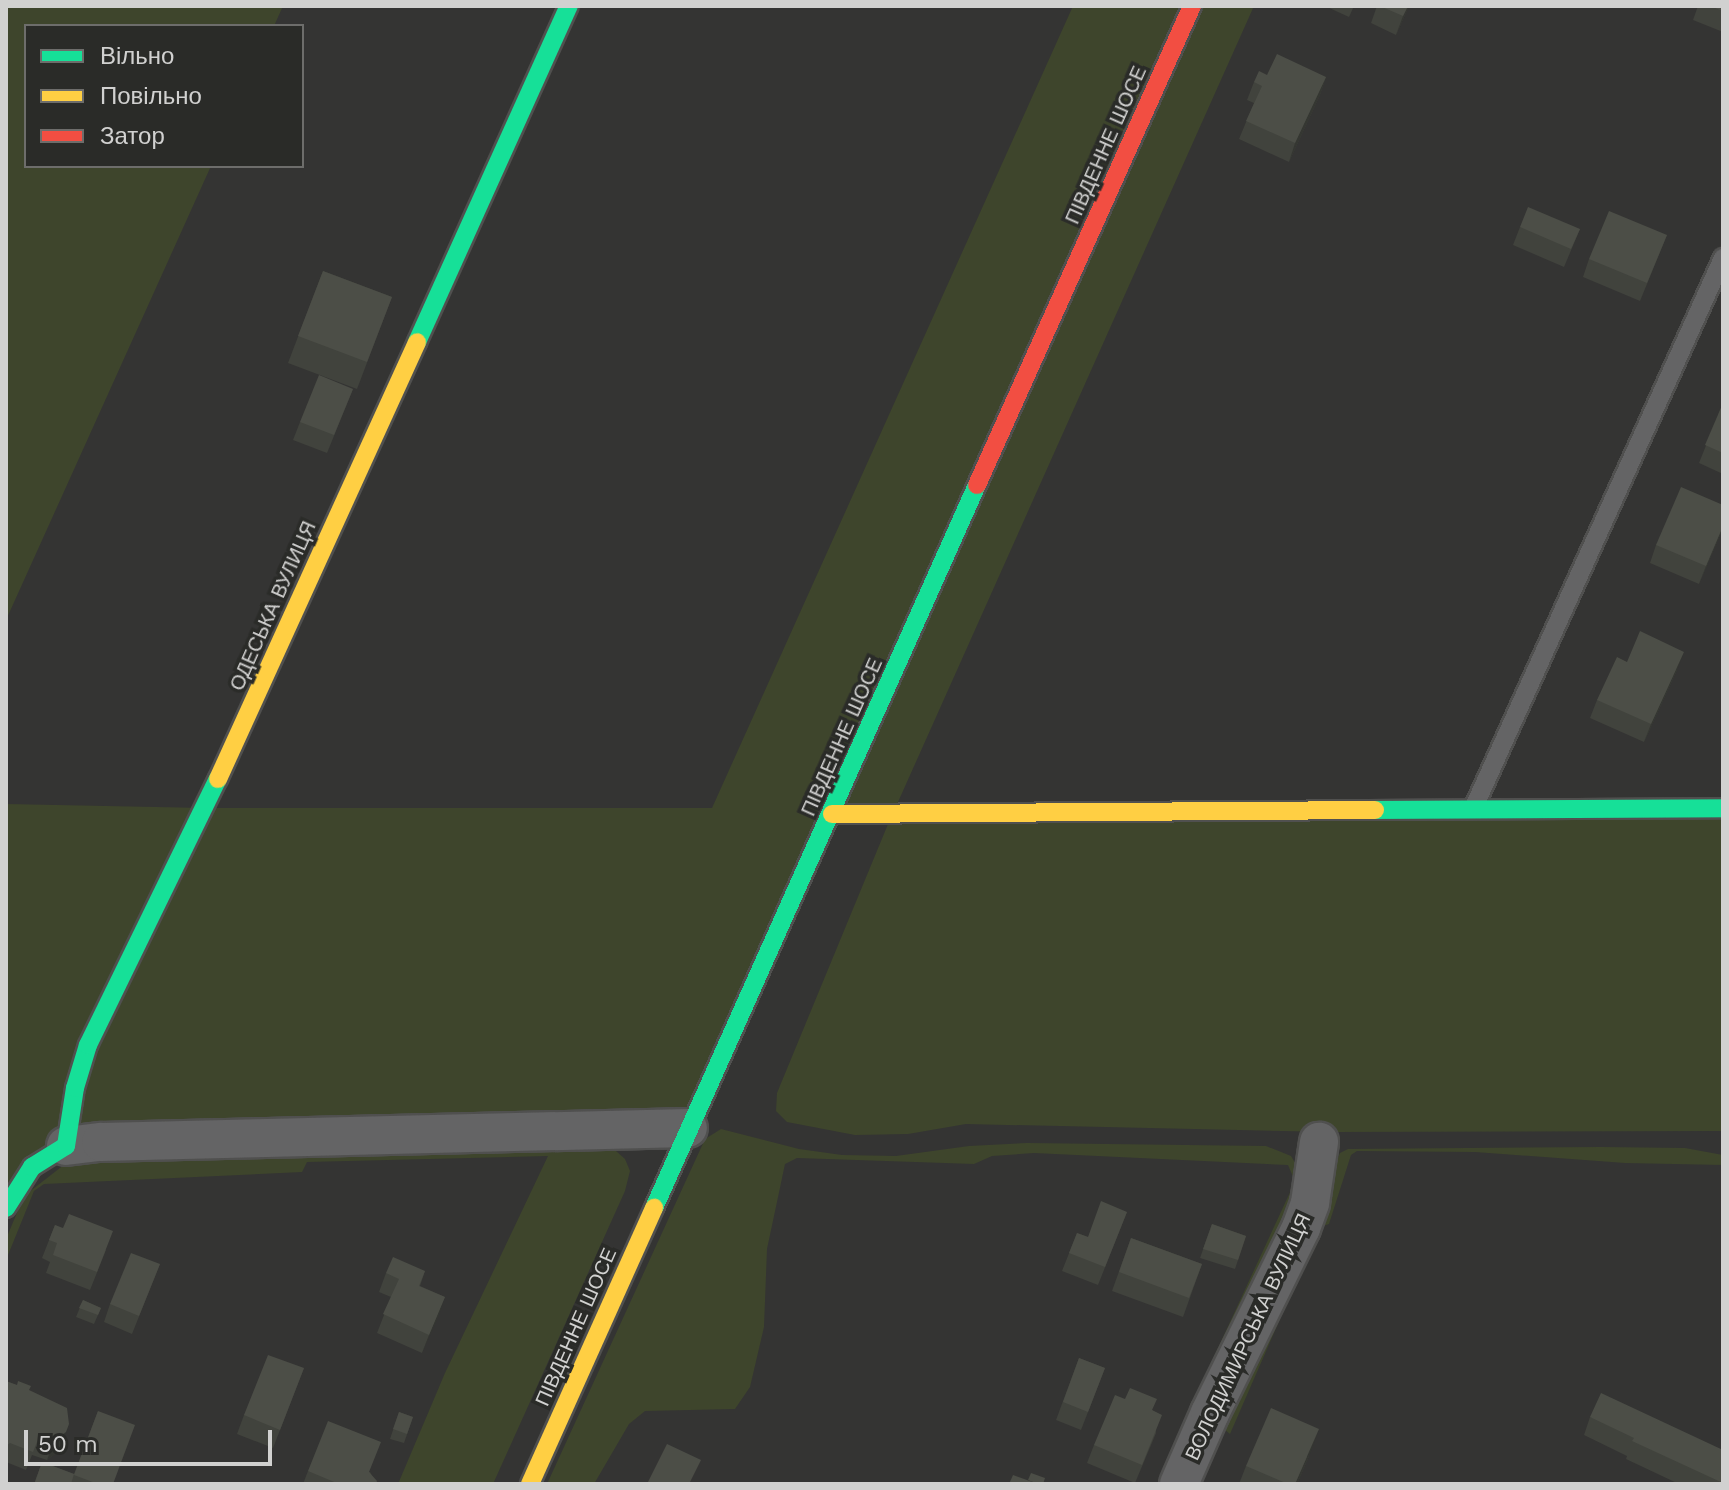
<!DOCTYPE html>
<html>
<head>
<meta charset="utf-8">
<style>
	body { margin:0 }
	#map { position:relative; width:1729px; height:1490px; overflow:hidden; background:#343433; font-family:"Work Sans",sans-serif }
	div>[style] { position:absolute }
	.green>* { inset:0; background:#3e452c }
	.roads { filter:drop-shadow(2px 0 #50504f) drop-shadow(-2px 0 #50504f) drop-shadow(0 2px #50504f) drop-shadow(0 -2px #50504f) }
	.lane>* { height:18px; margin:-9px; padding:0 9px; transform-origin:9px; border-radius:9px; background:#646465 }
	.street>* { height:38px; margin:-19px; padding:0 19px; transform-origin:19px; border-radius:19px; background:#646465 }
	.fast>* { height:18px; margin:-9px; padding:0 9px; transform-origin:9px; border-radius:9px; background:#16e098 }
	.slow>* { height:18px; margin:-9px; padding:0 9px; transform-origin:9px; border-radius:9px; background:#ffcf43 }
	.jam>* { height:18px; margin:-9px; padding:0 9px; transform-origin:9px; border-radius:9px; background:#f24e42 }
	.wall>* { inset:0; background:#41433d }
	.shaded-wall>* { inset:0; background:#353732 }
	.building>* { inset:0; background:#4c4e47 }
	span { translate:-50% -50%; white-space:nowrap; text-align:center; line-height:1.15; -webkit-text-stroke:7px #2a2b28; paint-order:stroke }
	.street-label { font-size:20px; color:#d1d1d0 }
	.frame { position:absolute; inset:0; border:8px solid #d1d1d0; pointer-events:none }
	.legend { position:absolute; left:24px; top:24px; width:280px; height:144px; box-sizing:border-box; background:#2a2b28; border:2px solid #6d6d6b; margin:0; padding:10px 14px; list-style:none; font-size:24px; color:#d1d1d0 }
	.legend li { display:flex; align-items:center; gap:16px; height:40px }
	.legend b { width:40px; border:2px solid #6d6d6b }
	.scale { position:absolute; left:24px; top:1430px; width:248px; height:36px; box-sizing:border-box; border:4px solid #d1d1d0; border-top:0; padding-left:10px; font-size:24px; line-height:28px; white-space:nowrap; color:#d1d1d0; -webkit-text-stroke:6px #2a2b28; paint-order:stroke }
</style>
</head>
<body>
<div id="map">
	<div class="green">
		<div style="clip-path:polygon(6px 6px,283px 6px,274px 26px,26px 26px,26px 166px,211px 166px,6px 620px)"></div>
		<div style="clip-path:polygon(1073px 6px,1254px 6px,894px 811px,1723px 808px,1723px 1131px,1331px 1132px,966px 1124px,908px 1134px,855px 1135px,787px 1122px,776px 1111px,777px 1093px,893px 812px,832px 814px,688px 1128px,101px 1142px,6px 1190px,6px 804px,205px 808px,712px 808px)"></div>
		<div style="clip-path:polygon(721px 1129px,799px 1149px,842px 1155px,896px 1156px,969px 1146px,1027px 1143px,1266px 1146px,1291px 1156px,1304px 1178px,1192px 1413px,1187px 1415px,1292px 1188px,1294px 1179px,1288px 1165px,1034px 1153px,992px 1156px,974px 1164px,797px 1158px,785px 1164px,767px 1249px,764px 1327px,750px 1387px,735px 1409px,645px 1411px,629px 1424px,594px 1484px,547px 1484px,705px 1139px)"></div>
		<div style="clip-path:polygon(607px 1143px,625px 1159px,630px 1171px,625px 1191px,493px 1484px,398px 1484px,445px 1373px,548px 1156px,307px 1162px,302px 1172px,44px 1184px,34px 1191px,6px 1260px,6px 1239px,24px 1196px,65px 1164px,139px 1156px)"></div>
		<div style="clip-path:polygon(1601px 1147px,1685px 1148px,1723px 1155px,1723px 1165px,1625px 1163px,1475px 1152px,1357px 1151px,1351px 1155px,1329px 1224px,1320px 1227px,1230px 1434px,1224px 1429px,1223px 1422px,1340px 1153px,1348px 1149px)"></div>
	</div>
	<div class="roads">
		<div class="lane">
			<div style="left:1474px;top:807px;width:603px;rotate:-65.6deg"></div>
		</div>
		<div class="street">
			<div style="left:66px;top:1146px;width:35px;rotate:-7deg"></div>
			<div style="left:101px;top:1142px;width:587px;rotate:-1.37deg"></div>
			<div style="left:1179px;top:1484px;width:77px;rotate:-66.4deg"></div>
			<div style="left:1210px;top:1413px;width:206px;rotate:-63.8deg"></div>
			<div style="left:1301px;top:1228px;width:27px;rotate:-70deg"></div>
			<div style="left:1310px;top:1203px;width:62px;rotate:-81.6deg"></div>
		</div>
		<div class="fast">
			<div style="left:417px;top:342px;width:369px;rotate:-65.7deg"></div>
			<div style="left:1375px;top:810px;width:348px;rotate:-0.3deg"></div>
			<div style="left:6px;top:1208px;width:49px;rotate:-57.6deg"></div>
			<div style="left:32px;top:1167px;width:40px;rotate:-32deg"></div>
			<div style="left:66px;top:1146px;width:59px;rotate:-81.2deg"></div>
			<div style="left:75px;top:1088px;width:45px;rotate:-73.2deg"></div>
			<div style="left:88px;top:1045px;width:296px;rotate:-64deg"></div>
			<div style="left:654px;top:1208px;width:792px;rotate:-65.93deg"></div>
		</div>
		<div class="slow">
			<div style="left:218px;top:779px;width:480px;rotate:-65.5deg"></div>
			<div style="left:832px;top:814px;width:543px;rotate:-0.42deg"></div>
			<div style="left:530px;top:1484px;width:303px;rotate:-65.8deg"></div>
		</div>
		<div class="jam">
			<div style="left:977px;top:485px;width:525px;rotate:-65.83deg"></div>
		</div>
	</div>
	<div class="wall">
		<div style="clip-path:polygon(1325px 6px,1354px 6px,1349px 17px)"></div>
		<div style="clip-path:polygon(1377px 6px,1409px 6px,1396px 35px,1371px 23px)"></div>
		<div style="clip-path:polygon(1698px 6px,1723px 6px,1723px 32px,1693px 20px)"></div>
		<div style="clip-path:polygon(1267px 75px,1326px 77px,1320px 95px,1289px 162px,1239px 139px,1254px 103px,1247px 100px,1254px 82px)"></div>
		<div style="clip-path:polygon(1520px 227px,1580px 229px,1564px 267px,1513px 245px)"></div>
		<div style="clip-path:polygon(1667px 235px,1640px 301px,1583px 277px,1589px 259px)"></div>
		<div style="clip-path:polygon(323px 271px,392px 297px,357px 389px,288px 363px)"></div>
		<div style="clip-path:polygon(353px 389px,327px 453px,293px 440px,300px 422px)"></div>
		<div style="clip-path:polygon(1723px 403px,1723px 474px,1699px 463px)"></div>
		<div style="clip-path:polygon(1723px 505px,1723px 528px,1699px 584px,1650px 563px,1656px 545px)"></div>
		<div style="clip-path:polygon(1627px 662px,1677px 670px,1644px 742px,1590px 718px,1597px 700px)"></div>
		<div style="clip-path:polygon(1127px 1212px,1098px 1285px,1062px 1271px,1077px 1233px,1088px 1237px)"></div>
		<div style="clip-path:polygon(1212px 1224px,1246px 1236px,1235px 1269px,1200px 1258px)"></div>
		<div style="clip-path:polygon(55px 1225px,106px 1250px,90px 1290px,46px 1273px,50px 1262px,42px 1258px)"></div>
		<div style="clip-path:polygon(1131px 1238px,1202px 1264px,1183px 1317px,1112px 1291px)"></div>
		<div style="clip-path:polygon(160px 1264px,132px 1334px,104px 1322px,110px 1304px)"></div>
		<div style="clip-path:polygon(425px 1271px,420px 1286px,445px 1297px,422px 1353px,377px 1333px,391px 1297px,379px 1292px,386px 1273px)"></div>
		<div style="clip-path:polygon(83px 1300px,101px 1308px,94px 1324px,76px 1317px)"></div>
		<div style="clip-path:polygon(1079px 1358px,1105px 1368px,1081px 1430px,1056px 1420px)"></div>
		<div style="clip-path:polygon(304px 1368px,273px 1448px,237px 1434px,244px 1415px)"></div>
		<div style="clip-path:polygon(6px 1381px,29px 1390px,60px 1450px,47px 1460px,32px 1455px,26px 1470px,6px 1462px)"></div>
		<div style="clip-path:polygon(1153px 1410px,1156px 1433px,1135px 1483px,1087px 1463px,1094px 1445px)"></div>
		<div style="clip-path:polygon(98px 1411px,113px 1484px,34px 1484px,42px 1462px,74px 1474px)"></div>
		<div style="clip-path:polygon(399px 1412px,413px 1417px,404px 1443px,390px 1439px)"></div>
		<div style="clip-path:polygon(1590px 1417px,1723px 1450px,1723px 1484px,1679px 1484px,1626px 1459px,1627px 1456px,1584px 1435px)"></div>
		<div style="clip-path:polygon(1309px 1456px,1297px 1484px,1239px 1484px,1246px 1466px)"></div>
		<div style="clip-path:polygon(308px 1471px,370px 1472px,376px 1484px,303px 1484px)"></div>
	</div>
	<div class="shaded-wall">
		<div style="clip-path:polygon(1408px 6px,1409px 6px,1396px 35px,1403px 16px)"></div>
		<div style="clip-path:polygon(1326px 77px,1320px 95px,1289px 162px,1295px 143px)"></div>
		<div style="clip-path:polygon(1723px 526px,1723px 528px,1699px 584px,1706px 566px)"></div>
		<div style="clip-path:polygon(1684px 652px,1677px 670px,1644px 742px,1651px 724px)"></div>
		<div style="clip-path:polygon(445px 1297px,439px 1315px,422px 1353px,429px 1335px)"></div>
		<div style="clip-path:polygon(69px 1424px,60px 1450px,47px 1460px,54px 1441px)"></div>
		<div style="clip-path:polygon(1319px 1429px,1309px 1456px,1297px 1484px,1295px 1484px)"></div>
	</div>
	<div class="building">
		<div style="clip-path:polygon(1380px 6px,1408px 6px,1403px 16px)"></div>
		<div style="clip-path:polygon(1710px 6px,1723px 6px,1723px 11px)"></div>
		<div style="clip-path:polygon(1277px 54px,1326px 77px,1295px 143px,1246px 121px,1262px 86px,1254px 82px,1259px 71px,1267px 75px)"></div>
		<div style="clip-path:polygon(1528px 207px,1580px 229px,1571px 249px,1520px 227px)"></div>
		<div style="clip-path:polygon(1609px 211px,1667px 235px,1647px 283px,1589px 259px)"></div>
		<div style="clip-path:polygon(323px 271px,392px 297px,367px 362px,298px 336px)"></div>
		<div style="clip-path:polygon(319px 375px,353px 389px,334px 435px,300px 422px)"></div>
		<div style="clip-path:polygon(1723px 403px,1723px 453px,1705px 445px)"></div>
		<div style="clip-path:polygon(1681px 487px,1723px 505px,1723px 526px,1706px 566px,1656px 545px)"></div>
		<div style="clip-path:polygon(1640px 631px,1684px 652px,1651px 724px,1597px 700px,1617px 657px,1627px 662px)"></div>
		<div style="clip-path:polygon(1101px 1201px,1127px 1212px,1105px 1267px,1069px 1253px,1077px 1233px,1088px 1237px)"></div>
		<div style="clip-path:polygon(69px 1214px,113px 1231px,97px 1272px,53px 1255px,57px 1243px,49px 1240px,55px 1225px,63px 1228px)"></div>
		<div style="clip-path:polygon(1212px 1224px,1246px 1236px,1238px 1260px,1203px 1249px)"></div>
		<div style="clip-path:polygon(1131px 1238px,1202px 1264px,1189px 1298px,1119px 1272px)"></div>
		<div style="clip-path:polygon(131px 1253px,160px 1264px,139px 1316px,110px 1304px)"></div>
		<div style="clip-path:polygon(393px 1257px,425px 1271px,419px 1286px,445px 1297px,429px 1335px,383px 1314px,399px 1279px,386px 1273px)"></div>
		<div style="clip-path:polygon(83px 1300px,101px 1308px,98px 1315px,79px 1308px)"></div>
		<div style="clip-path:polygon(268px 1355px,304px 1368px,280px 1430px,244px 1415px)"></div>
		<div style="clip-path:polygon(1079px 1358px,1105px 1368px,1088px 1412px,1063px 1402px)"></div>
		<div style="clip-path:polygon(6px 1381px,17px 1385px,18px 1381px,31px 1386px,29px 1390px,67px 1408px,69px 1424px,66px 1432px,54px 1441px,39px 1437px,33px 1452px,10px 1443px,6px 1446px)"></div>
		<div style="clip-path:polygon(1130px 1388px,1157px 1399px,1152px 1410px,1162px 1415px,1142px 1465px,1094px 1445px,1115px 1395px,1125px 1399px)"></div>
		<div style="clip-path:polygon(1601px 1393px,1723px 1450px,1723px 1483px,1632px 1441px,1634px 1438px,1590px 1417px)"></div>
		<div style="clip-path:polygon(1271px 1408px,1319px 1429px,1295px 1484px,1288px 1484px,1246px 1466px)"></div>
		<div style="clip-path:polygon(98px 1411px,135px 1425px,113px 1484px,98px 1484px,74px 1475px)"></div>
		<div style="clip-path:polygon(399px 1412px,413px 1417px,407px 1434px,393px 1429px)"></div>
		<div style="clip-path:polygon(328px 1421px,381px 1442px,369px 1472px,377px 1481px,376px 1484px,339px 1484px,308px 1471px)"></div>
		<div style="clip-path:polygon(667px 1444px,701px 1460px,690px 1482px,694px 1484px,647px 1484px)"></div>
		<div style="clip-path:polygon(42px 1462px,74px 1474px,71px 1484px,40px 1484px,35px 1482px)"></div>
		<div style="clip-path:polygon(1031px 1473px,1045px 1478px,1043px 1484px,1038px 1484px,1028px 1480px)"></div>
		<div style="clip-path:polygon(1013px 1475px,1038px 1484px,1009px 1484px)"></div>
	</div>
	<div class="street-label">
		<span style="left:1106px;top:145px;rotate:-66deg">ПІВДЕННЕ ШОСЕ</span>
		<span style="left:273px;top:606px;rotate:-66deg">ОДЕСЬКА ВУЛИЦЯ</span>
		<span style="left:842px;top:737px;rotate:-66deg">ПІВДЕННЕ ШОСЕ</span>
		<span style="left:576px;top:1327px;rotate:-66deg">ПІВДЕННЕ ШОСЕ</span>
		<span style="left:1248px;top:1337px;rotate:-65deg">ВОЛОДИМИРСЬКА ВУЛИЦЯ</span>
	</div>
	<div class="frame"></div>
	<ul class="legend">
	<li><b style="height:10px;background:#16e098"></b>Вільно</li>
	<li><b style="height:10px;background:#ffcf43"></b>Повільно</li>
	<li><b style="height:10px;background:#f24e42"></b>Затор</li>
	</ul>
	<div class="scale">50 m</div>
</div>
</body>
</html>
